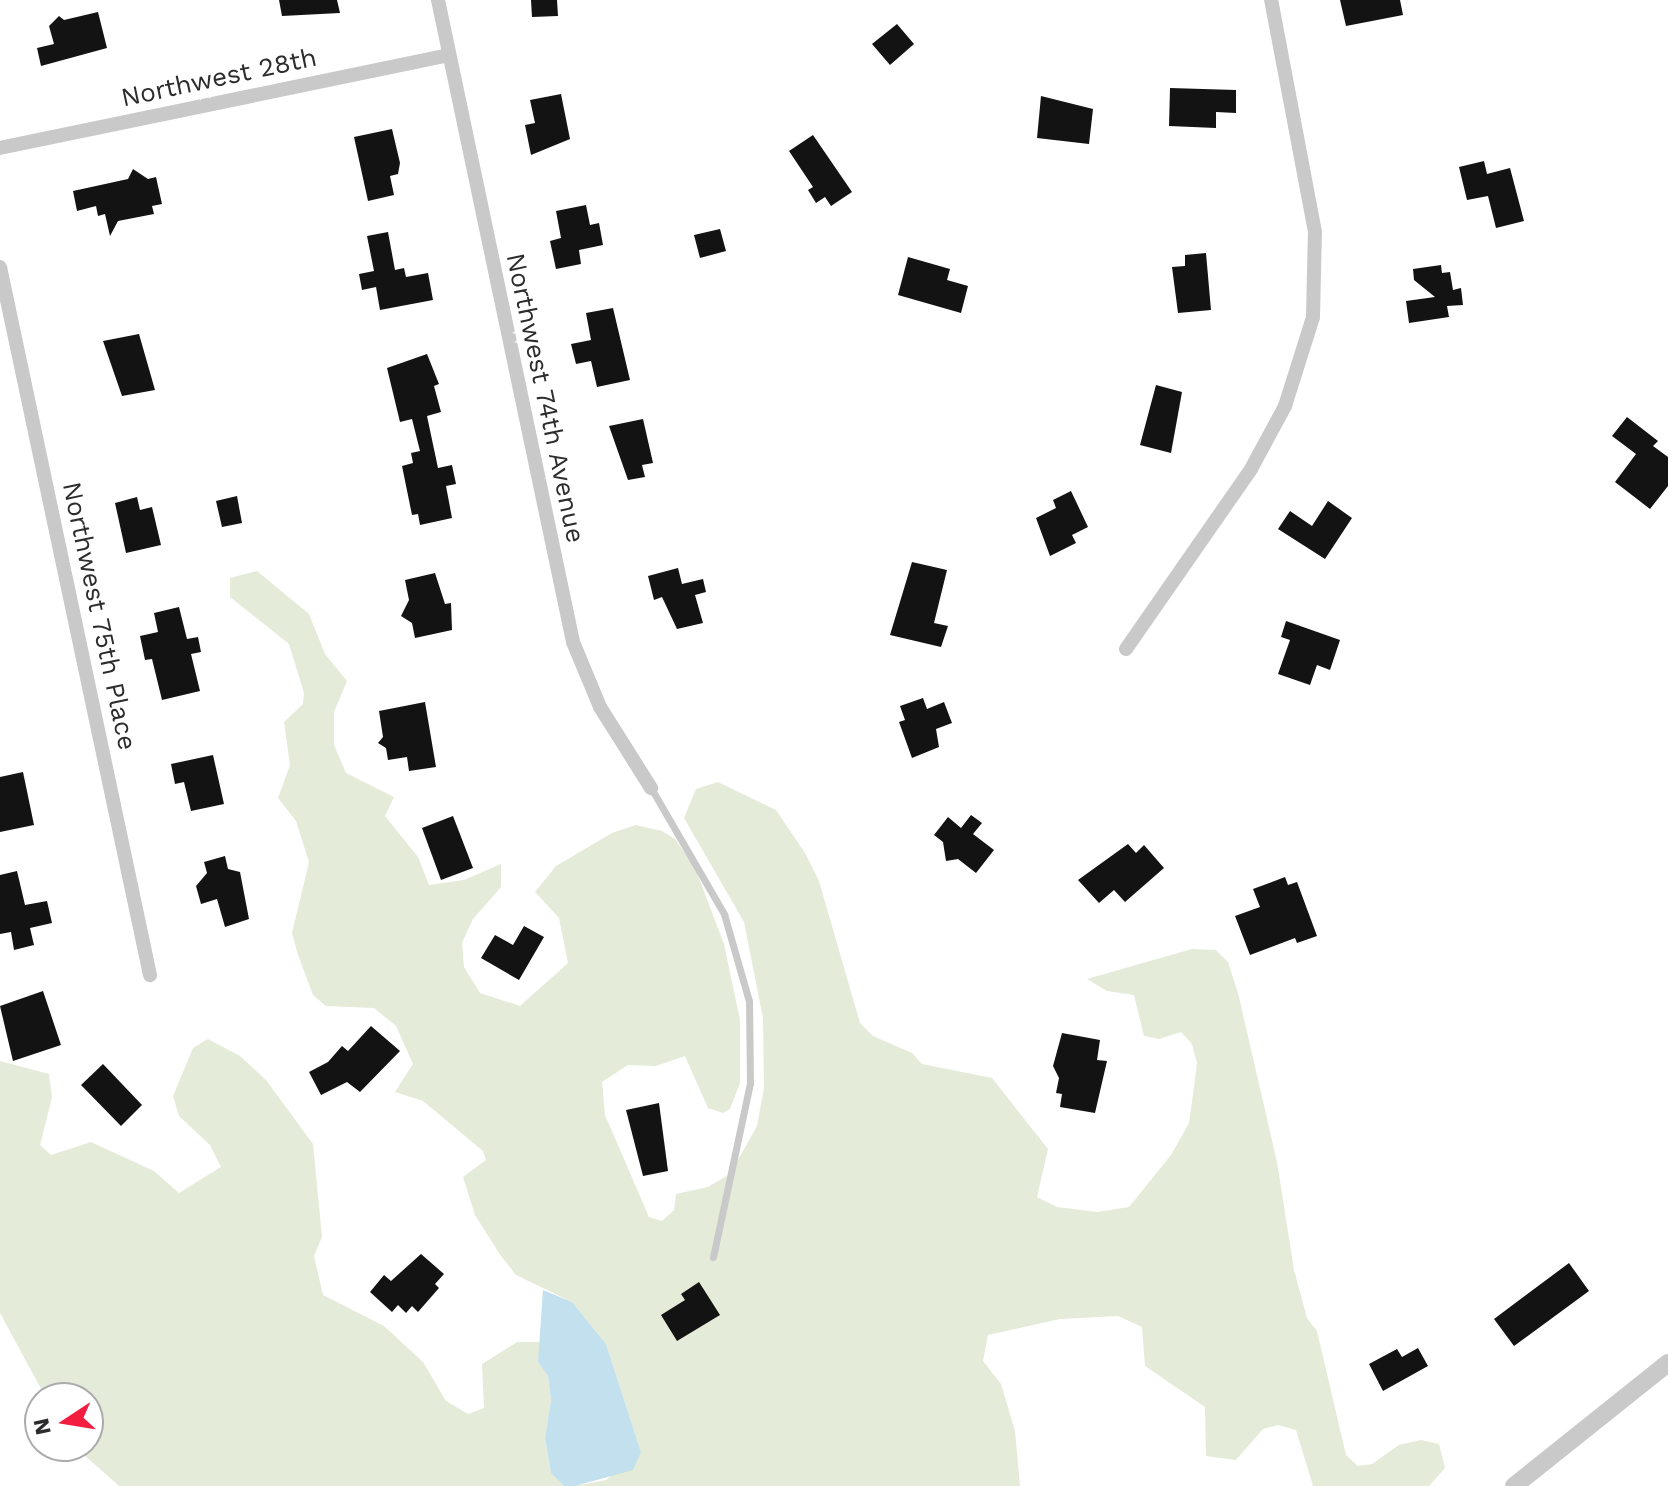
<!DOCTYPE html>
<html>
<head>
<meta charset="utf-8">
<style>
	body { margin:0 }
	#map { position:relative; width:1668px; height:1486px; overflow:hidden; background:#fff; font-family:"Work Sans",sans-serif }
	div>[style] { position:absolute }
	.green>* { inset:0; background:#e4ebd8 }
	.water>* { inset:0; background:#c2e0ed }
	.building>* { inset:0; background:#131313 }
	.service>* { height:7px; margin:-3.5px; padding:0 3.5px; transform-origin:3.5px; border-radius:3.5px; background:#c9c9c9 }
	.minor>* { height:14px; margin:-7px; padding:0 7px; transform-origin:7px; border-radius:7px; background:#c9c9c9 }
	.tertiary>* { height:18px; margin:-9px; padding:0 9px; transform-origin:9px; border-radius:9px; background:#c9c9c9 }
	span { translate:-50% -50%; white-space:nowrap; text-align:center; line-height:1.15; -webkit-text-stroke:8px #fff; paint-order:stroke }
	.street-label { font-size:26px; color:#2c2c2c }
	.north { position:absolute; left:24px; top:1382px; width:80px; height:80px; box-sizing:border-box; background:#fff; border:2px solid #ababab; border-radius:50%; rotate:258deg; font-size:22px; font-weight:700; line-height:32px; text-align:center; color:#2c2c2c }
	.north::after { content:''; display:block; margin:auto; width:28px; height:36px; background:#f31e3f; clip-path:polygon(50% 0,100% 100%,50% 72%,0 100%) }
</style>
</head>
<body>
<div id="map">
	<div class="green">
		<div style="clip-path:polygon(257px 571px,309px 614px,325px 654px,347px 681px,334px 712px,334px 745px,346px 773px,394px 797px,385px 816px,418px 857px,429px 885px,464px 880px,501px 864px,501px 887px,473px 919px,462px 943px,464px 967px,480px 993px,520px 1006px,568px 963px,559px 918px,535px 892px,556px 866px,612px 833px,636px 825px,662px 831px,675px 839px,695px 868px,724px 944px,740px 1020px,740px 1083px,730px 1109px,723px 1113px,708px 1108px,685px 1056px,656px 1066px,628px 1065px,602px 1082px,605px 1115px,649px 1217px,662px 1221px,674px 1210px,676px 1194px,708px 1187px,730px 1174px,757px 1126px,764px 1088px,763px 1018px,744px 922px,684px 818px,696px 789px,718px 782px,776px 810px,805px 853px,819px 881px,860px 1023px,873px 1036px,912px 1053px,922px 1064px,992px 1078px,1048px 1149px,1037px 1197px,1057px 1207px,1097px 1212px,1129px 1207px,1171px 1155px,1189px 1123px,1194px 1087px,1197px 1063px,1192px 1044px,1181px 1032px,1159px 1039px,1144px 1036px,1134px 995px,1107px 991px,1087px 979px,1192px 949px,1216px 950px,1228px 962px,1238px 993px,1277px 1162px,1294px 1270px,1307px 1318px,1317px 1331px,1346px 1455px,1358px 1466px,1372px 1464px,1399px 1445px,1421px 1440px,1439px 1444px,1445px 1468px,1429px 1486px,1313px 1486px,1296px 1430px,1278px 1425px,1263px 1429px,1236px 1460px,1206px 1456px,1205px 1407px,1145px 1366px,1142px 1327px,1118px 1316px,1060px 1319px,988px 1335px,983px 1361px,1001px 1384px,1015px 1431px,1020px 1486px,575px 1486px,606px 1480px,641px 1452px,606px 1344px,572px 1302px,516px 1275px,501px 1256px,475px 1215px,463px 1177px,486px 1160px,483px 1151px,423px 1101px,395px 1092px,413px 1064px,396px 1026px,374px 1008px,326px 1006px,313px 995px,298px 955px,292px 933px,309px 862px,296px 821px,278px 798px,290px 765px,284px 722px,303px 704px,304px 693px,289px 644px,230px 597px,230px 578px)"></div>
		<div style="clip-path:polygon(208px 1039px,240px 1056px,266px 1080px,313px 1144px,322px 1237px,314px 1256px,323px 1295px,384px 1326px,423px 1362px,446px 1401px,468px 1414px,484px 1408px,482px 1364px,517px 1342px,541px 1342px,538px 1362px,548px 1376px,551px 1400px,545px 1438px,551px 1473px,564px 1486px,119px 1486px,74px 1446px,88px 1446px,88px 1398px,46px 1398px,0 1313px,0 1061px,49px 1074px,52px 1097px,40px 1145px,51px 1155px,91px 1142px,154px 1171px,179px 1193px,221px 1167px,210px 1145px,179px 1116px,173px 1096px,193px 1048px)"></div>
	</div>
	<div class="water">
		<div style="clip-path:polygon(543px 1290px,572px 1302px,606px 1344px,641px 1452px,633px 1470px,575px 1486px,564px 1486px,551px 1473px,545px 1438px,551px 1400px,548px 1376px,538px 1362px)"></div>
	</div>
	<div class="building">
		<div style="clip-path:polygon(279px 0,337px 0,340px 13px,282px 16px)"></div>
		<div style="clip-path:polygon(531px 0,557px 0,558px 16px,532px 17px)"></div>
		<div style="clip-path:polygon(1340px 0,1400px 0,1403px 15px,1346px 26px)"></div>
		<div style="clip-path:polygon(98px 12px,107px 48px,41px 66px,37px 48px,54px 44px,49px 26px,59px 16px,64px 20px)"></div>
		<div style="clip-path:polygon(897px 24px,914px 44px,890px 65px,872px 44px)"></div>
		<div style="clip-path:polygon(1170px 88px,1236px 90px,1236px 113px,1216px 112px,1216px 128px,1169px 126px)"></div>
		<div style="clip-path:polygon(561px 94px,570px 139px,531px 155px,525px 125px,535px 123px,530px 100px)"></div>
		<div style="clip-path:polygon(1041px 96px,1093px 109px,1089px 144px,1037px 138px)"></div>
		<div style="clip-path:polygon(392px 129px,400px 163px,398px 174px,390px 176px,394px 195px,368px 201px,354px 137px)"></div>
		<div style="clip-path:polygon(813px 135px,852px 192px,831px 206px,825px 197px,816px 203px,808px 190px,813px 187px,789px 151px)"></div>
		<div style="clip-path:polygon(1484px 161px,1487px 174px,1510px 168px,1524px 221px,1496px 228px,1488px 196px,1467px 200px,1459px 167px)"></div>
		<div style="clip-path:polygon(133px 169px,148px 179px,156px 177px,162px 204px,152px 206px,154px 214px,118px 221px,110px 236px,105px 214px,98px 216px,96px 206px,77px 211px,73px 191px,128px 179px)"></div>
		<div style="clip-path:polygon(586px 205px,590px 225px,599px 223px,603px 245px,579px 250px,581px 264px,556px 269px,550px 241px,561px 238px,556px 211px)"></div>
		<div style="clip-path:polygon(720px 229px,726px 251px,700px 258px,694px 235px)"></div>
		<div style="clip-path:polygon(388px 232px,395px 270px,404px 268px,406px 277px,428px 273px,433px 300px,380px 310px,376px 287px,362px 290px,359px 274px,374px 271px,367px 236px)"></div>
		<div style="clip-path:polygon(1206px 253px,1211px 310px,1178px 313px,1172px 267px,1185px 266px,1185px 255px)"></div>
		<div style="clip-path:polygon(908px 257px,950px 269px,947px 280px,968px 286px,961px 313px,898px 295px)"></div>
		<div style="clip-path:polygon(1441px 265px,1442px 273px,1450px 272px,1453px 290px,1461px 288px,1463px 305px,1447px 306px,1449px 317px,1409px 323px,1406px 301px,1435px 297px,1414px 280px,1413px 269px)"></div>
		<div style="clip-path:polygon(613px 308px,630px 380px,597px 387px,591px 361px,576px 364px,571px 344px,591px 340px,586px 313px)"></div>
		<div style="clip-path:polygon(139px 334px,155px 390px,122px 396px,103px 341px)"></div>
		<div style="clip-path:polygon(427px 354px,439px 384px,434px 386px,441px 412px,427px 416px,438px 468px,452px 465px,456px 484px,446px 486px,452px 518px,420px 525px,418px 514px,412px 515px,402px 466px,413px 463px,411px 453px,420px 451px,412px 419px,400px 422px,387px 368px)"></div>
		<div style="clip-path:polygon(1156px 385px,1182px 392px,1171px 453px,1140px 445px)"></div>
		<div style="clip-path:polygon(1627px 417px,1658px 441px,1653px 446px,1668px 457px,1668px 486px,1650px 509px,1615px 482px,1636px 454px,1612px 436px)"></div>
		<div style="clip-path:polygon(643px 419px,653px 463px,642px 465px,645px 477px,628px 480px,609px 426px)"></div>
		<div style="clip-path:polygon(1071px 491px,1088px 527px,1072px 535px,1076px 543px,1050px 556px,1036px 518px,1056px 508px,1053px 500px)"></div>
		<div style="clip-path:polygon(237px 496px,242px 523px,222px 527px,216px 501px)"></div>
		<div style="clip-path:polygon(137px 497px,140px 510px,152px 507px,161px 545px,126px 553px,115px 503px)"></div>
		<div style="clip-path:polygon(1328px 501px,1352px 518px,1325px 559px,1278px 529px,1290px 511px,1312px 526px)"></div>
		<div style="clip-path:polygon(912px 562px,947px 570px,934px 623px,948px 626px,941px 647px,890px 635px)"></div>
		<div style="clip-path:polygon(678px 568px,682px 584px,703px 579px,706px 592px,695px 595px,703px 623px,677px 629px,662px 597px,654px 600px,648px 576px)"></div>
		<div style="clip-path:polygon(435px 573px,445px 604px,451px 603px,452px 630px,415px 638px,412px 623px,401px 616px,409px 600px,405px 580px)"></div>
		<div style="clip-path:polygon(179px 607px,187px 639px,198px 637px,201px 652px,191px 654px,200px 691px,162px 700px,152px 659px,145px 660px,140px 636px,158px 632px,154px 613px)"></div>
		<div style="clip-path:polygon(1286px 621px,1340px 640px,1330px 670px,1317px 665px,1310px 685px,1278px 674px,1290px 640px,1281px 637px)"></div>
		<div style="clip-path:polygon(923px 698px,927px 709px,944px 702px,952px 723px,936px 729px,939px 747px,912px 758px,899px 722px,905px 720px,900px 706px)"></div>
		<div style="clip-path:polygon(425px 702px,436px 767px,409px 771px,407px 757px,388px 760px,386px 748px,378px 743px,383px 737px,379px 711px)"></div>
		<div style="clip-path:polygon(213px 755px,224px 804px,191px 811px,184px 782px,175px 784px,171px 764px)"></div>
		<div style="clip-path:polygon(23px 772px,34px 825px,0 832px,0 777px)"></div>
		<div style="clip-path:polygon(971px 815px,982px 823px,973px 834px,994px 850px,976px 873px,958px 859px,946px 861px,943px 842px,934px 835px,948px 817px,961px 828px)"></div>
		<div style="clip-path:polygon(453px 816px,473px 868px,441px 880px,422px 828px)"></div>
		<div style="clip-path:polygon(1128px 844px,1136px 853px,1144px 845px,1164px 868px,1125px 902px,1114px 890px,1099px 903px,1078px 880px)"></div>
		<div style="clip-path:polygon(225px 856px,228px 869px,240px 872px,249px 919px,225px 927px,217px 899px,201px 904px,196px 886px,207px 873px,204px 862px)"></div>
		<div style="clip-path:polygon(17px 871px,25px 905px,47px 901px,52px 923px,30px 928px,34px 945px,14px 950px,11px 932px,0 934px,0 875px)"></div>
		<div style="clip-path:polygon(1285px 877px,1288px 885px,1297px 882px,1317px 936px,1297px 943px,1295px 938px,1250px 955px,1235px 916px,1260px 907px,1253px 889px)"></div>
		<div style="clip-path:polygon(524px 926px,544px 937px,519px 980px,481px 958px,495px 935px,513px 945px)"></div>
		<div style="clip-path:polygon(43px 991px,61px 1045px,13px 1061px,0 1006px)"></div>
		<div style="clip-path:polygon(371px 1026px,400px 1051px,360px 1092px,347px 1082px,321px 1095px,309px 1072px,328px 1062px,342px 1046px,348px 1051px)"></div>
		<div style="clip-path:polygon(1062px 1033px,1100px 1040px,1097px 1060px,1107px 1061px,1095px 1113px,1060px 1107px,1062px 1094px,1056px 1093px,1059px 1078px,1053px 1066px)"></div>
		<div style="clip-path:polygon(103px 1064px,142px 1105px,121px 1126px,81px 1085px)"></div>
		<div style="clip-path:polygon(659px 1103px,668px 1171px,643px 1176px,626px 1110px)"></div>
		<div style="clip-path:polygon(421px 1254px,444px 1274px,435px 1284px,439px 1288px,418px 1312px,412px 1306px,406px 1313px,398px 1305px,392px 1312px,370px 1292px,384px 1275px,391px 1281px)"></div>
		<div style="clip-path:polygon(1569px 1263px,1589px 1291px,1514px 1346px,1494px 1319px)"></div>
		<div style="clip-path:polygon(699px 1282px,720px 1315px,677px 1341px,661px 1315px,685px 1300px,681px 1294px)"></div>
		<div style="clip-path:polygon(1418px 1348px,1428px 1366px,1383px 1391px,1369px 1364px,1397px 1349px,1402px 1357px)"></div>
	</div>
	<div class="service">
		<div style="left:651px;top:788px;width:146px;rotate:59.9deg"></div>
		<div style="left:724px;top:914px;width:91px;rotate:74deg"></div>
		<div style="left:749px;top:1001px;width:82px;rotate:89.3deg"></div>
		<div style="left:750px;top:1083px;width:178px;rotate:102deg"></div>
	</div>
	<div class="minor">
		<div style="left:438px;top:0;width:656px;rotate:78.12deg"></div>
		<div style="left:573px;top:642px;width:70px;rotate:67.4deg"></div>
		<div style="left:600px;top:707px;width:96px;rotate:57.8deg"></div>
		<div style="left:0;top:148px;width:458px;rotate:-11.7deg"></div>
		<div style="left:0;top:267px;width:724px;rotate:78.04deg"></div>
		<div style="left:1126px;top:649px;width:219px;rotate:-55.2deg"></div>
		<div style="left:1251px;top:469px;width:72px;rotate:-61.6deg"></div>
		<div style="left:1285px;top:406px;width:93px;rotate:-72.5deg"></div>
		<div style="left:1313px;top:317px;width:85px;rotate:-88.7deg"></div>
		<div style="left:1315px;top:232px;width:236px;rotate:-100.7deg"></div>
	</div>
	<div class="tertiary">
		<div style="left:1514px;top:1486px;width:197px;rotate:-38.6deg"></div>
	</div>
	<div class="street-label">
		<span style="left:219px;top:78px;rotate:-12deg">Northwest 28th</span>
		<span style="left:545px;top:398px;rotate:78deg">Northwest 74th Avenue</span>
		<span style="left:99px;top:616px;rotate:78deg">Northwest 75th Place</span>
	</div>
	<div class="north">N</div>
</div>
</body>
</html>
